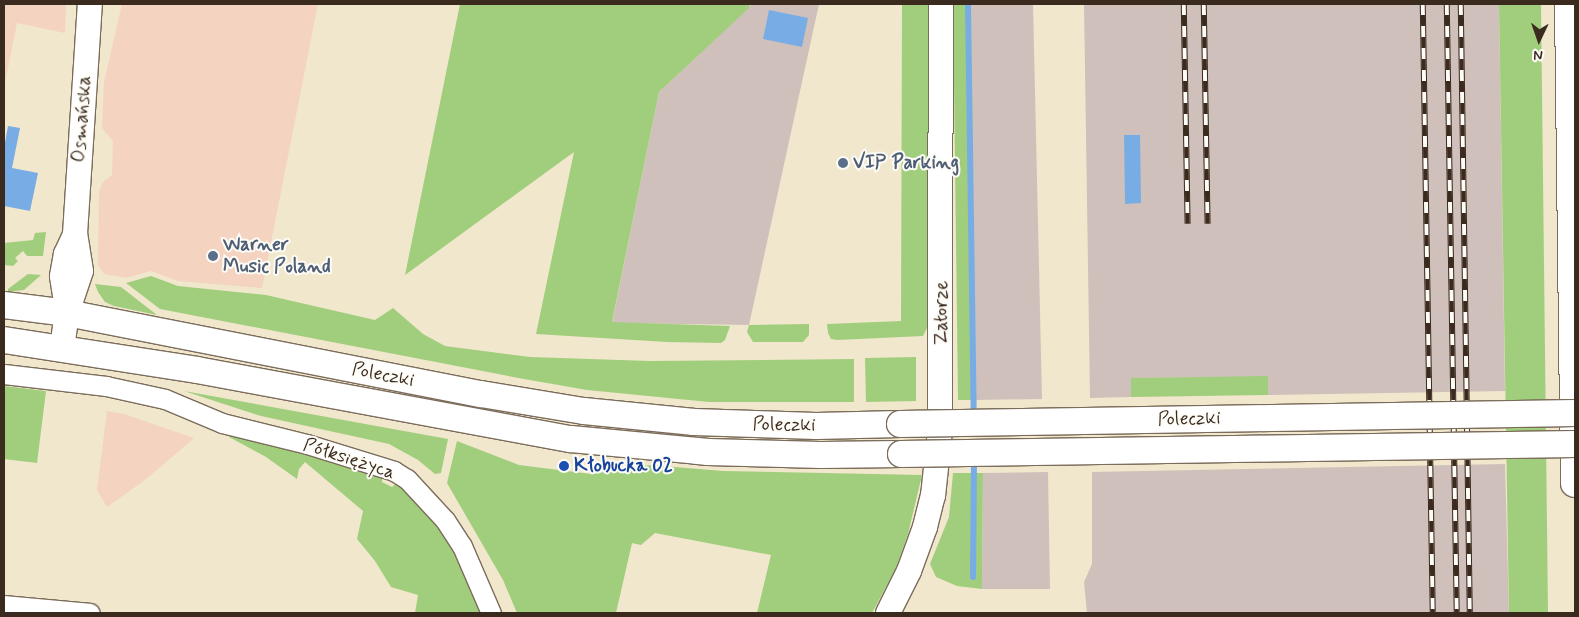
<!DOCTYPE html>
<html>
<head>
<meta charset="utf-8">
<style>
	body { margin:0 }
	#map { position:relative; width:1579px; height:617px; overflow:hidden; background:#f1e7cc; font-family:Mynerve,sans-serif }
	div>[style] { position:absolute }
	.built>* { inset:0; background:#f4d3c0 }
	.industrial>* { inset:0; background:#d0c0bc }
	.green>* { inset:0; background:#a1ce7c }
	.water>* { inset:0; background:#78ace5 }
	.stream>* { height:6px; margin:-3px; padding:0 3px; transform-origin:3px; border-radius:3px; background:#78ace5 }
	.roads { filter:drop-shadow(1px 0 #7b6c5b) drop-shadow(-1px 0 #7b6c5b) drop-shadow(0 1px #7b6c5b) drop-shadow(0 -1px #7b6c5b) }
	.minor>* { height:19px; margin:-9.5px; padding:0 9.5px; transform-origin:9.5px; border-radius:9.5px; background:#fff }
	.tertiary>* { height:24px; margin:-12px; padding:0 12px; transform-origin:12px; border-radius:12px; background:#fff }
	.secondary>* { height:26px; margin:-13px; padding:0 13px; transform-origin:13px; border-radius:13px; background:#fff }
	.motorway>* { height:28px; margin:-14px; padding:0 14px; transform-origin:14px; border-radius:14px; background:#fff }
	.rail>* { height:5.5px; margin-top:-2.75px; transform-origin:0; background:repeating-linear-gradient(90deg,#fdfcf7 0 11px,#3b2a1e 0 22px); box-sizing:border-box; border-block:1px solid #3b2a1e }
	.bridges { filter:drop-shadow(1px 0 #7b6c5b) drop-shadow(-1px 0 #7b6c5b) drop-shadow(0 1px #7b6c5b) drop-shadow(0 -1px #7b6c5b) }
	.secondary-bridge>* { height:26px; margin:-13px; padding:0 13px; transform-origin:13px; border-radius:13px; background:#fff }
	.dots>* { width:14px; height:14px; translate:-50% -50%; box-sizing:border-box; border:2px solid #fdfcf7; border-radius:50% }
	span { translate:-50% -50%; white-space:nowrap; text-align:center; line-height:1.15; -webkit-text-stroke:4px #fdfcf7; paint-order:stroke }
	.street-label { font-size:19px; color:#3b2a1e }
	.service-label { font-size:19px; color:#4e5e75; font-weight:700 }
	.left { translate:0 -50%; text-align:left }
	.transit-label { font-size:19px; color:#164399; font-weight:700 }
	.frame { position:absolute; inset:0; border:5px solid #3b2a1e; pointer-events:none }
	.north { position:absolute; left:1514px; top:15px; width:50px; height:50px; -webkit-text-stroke:4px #fdfcf7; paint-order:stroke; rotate:183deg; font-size:14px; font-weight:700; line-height:20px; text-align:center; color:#3b2a1e }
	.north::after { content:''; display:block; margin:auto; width:18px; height:22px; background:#3b2a1e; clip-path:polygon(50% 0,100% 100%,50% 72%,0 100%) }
</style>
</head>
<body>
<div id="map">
	<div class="built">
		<div style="clip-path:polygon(4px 4px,66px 4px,65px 33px,17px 23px,4px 88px)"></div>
		<div style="clip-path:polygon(122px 4px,318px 4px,262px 288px,178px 281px,151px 271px,126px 278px,104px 274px,98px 265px,99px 191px,103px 182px,112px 175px,113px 141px,102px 128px,104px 82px)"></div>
		<div style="clip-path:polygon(107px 411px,124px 414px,194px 438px,145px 480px,107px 507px,97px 490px)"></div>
	</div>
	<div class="industrial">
		<div style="clip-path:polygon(752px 4px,819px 4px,749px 325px,612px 323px,659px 92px)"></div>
		<div style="clip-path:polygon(971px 4px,1033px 4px,1042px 399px,976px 400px)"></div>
		<div style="clip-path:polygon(1084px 4px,1499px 4px,1505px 391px,1268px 395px,1268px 377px,1131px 378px,1131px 397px,1090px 398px)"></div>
		<div style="clip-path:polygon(1505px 464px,1509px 613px,1087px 613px,1084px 582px,1092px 564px,1092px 472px)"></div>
		<div style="clip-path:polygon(1048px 472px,1050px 589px,982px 589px,983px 473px)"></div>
	</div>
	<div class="green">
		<div style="clip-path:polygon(460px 4px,750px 4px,749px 8px,659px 92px,612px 322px,730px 326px,725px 340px,721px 343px,667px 342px,536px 334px,574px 152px,405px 275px)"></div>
		<div style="clip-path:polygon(902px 4px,930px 4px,930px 322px,923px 336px,837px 340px,831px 339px,828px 333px,827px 324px,901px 321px)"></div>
		<div style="clip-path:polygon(953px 4px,971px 4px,976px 400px,958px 400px)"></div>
		<div style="clip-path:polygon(1499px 4px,1541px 4px,1548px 613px,1509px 613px)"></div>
		<div style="clip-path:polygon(46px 232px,43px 256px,27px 256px,23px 251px,15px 258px,18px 261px,13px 266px,4px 265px,4px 243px,33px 240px,35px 233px)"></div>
		<div style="clip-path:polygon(28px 274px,41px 275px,24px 290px,8px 292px,8px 289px)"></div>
		<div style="clip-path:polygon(151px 276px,178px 286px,266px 295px,375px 320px,393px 308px,423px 334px,445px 346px,530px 357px,650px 361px,854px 359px,854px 402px,709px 402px,587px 390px,524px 379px,160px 309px,126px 283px)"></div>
		<div style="clip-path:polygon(95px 284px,121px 287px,157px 315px,114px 306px,105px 302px,98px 292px)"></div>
		<div style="clip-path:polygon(809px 324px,809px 335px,803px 342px,753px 342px,747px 332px,749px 325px)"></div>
		<div style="clip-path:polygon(916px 357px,916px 401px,866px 402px,865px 358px)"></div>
		<div style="clip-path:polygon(1268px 376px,1268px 395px,1131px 397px,1131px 378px)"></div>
		<div style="clip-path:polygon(4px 386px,46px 391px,37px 463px,4px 459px)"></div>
		<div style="clip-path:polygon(184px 391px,448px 439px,441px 473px,435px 474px,418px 460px,389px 444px,261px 416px)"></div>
		<div style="clip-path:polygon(230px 430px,382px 476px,382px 482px,392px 487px,397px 483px,453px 542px,483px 613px,415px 613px,418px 595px,391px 587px,375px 561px,357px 539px,363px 511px,305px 462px,299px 469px,297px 479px,266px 457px,229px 437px)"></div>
		<div style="clip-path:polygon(457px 441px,519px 465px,591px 474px,651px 465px,723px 471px,922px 475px,908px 534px,896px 568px,872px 613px,757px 613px,771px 555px,655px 533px,641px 545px,632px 543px,616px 613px,517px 613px,503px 580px,447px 483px)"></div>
		<div style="clip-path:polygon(953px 473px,983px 473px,982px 589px,957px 586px,936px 577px,930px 564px,949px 517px)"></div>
	</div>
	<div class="water">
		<div style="clip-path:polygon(769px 10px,808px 18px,802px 47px,763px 39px)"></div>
		<div style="clip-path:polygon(8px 126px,20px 128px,12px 168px,38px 173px,30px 211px,4px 206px,4px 148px)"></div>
		<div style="clip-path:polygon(1124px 135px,1140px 135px,1141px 203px,1125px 204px)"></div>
	</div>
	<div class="stream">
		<div style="left:968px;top:4px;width:413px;rotate:89.2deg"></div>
		<div style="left:973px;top:577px;width:120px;rotate:-89.5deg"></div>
	</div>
	<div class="roads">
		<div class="minor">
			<div style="left:4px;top:374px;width:103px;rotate:6.7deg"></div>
			<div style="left:106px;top:386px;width:60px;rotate:12.4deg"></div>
			<div style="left:165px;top:399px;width:62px;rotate:22.8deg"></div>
			<div style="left:222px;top:423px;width:88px;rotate:13.9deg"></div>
			<div style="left:307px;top:444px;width:91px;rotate:17.2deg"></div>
			<div style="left:394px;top:471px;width:15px;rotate:32deg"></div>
			<div style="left:407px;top:479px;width:56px;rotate:47.2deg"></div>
			<div style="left:445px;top:520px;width:31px;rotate:57deg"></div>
			<div style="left:462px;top:546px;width:73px;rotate:66.6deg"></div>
			<div style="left:4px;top:605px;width:86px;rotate:5.3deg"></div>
		</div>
		<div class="tertiary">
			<div style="left:67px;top:308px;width:32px;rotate:-99deg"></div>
			<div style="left:62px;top:276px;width:22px;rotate:-80deg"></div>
			<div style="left:66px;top:254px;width:19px;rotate:-65deg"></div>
			<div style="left:62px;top:348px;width:35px;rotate:-82deg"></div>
			<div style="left:67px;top:313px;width:44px;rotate:-71.6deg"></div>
			<div style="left:81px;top:271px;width:37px;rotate:-99deg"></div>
			<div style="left:75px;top:234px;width:230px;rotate:-86.3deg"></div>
			<div style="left:888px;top:613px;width:47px;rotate:-63.4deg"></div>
			<div style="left:909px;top:571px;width:47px;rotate:-70deg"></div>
			<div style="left:925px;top:527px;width:32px;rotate:-76deg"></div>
			<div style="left:933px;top:496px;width:66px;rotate:-83.9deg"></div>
			<div style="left:940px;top:430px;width:426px;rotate:-89.9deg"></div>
		</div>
		<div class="secondary">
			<div style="left:4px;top:305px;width:64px;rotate:7.2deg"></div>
			<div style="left:67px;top:313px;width:422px;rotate:11.1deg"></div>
			<div style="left:481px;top:394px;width:104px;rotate:9.4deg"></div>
			<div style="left:584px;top:411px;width:111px;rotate:5.7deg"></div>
			<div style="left:694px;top:422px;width:122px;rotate:1.9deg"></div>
			<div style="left:816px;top:426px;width:84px;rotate:-1.4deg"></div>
			<div style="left:4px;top:340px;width:195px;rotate:8.8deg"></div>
			<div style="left:197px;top:370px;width:380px;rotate:10.5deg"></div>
			<div style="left:571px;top:439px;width:138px;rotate:5.4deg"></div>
			<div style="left:708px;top:452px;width:113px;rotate:1.5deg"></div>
			<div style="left:821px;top:455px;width:80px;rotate:-0.7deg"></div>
		</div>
		<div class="motorway">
			<div style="left:1569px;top:4px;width:479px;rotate:89.3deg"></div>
		</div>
	</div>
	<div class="rail">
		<div style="left:1184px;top:4px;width:220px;rotate:89deg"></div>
		<div style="left:1204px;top:4px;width:220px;rotate:89deg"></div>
		<div style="left:1423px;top:4px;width:609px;rotate:89.06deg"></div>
		<div style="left:1447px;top:4px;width:609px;rotate:89.06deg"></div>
		<div style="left:1461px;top:4px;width:609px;rotate:89.15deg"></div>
	</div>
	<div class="bridges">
		<div class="secondary-bridge">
			<div style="left:900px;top:424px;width:675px;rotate:-0.93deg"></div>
			<div style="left:901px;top:454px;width:674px;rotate:-0.85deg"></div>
		</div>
	</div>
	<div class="dots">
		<div style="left:843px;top:163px;background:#5c6f8a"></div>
		<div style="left:213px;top:256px;background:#5c6f8a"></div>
		<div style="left:564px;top:466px;background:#1a4fb4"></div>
	</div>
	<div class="street-label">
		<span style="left:82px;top:119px;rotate:-86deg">Osmańska</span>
		<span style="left:942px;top:313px;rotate:-90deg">Zatorze</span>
		<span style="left:383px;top:375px;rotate:11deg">Poleczki</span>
		<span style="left:1189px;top:419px;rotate:-1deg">Poleczki</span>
		<span style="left:784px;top:425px;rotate:1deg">Poleczki</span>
		<span style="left:349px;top:459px;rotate:18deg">Półksiężyca</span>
	</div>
	<div class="service-label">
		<span class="left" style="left:853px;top:163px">VIP Parking</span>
		<span class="left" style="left:223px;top:256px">Warner<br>Music Poland</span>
	</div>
	<div class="transit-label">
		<span class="left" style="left:574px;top:466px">Kłobucka 02</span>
	</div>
	<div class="frame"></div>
	<div class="north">N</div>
</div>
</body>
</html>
